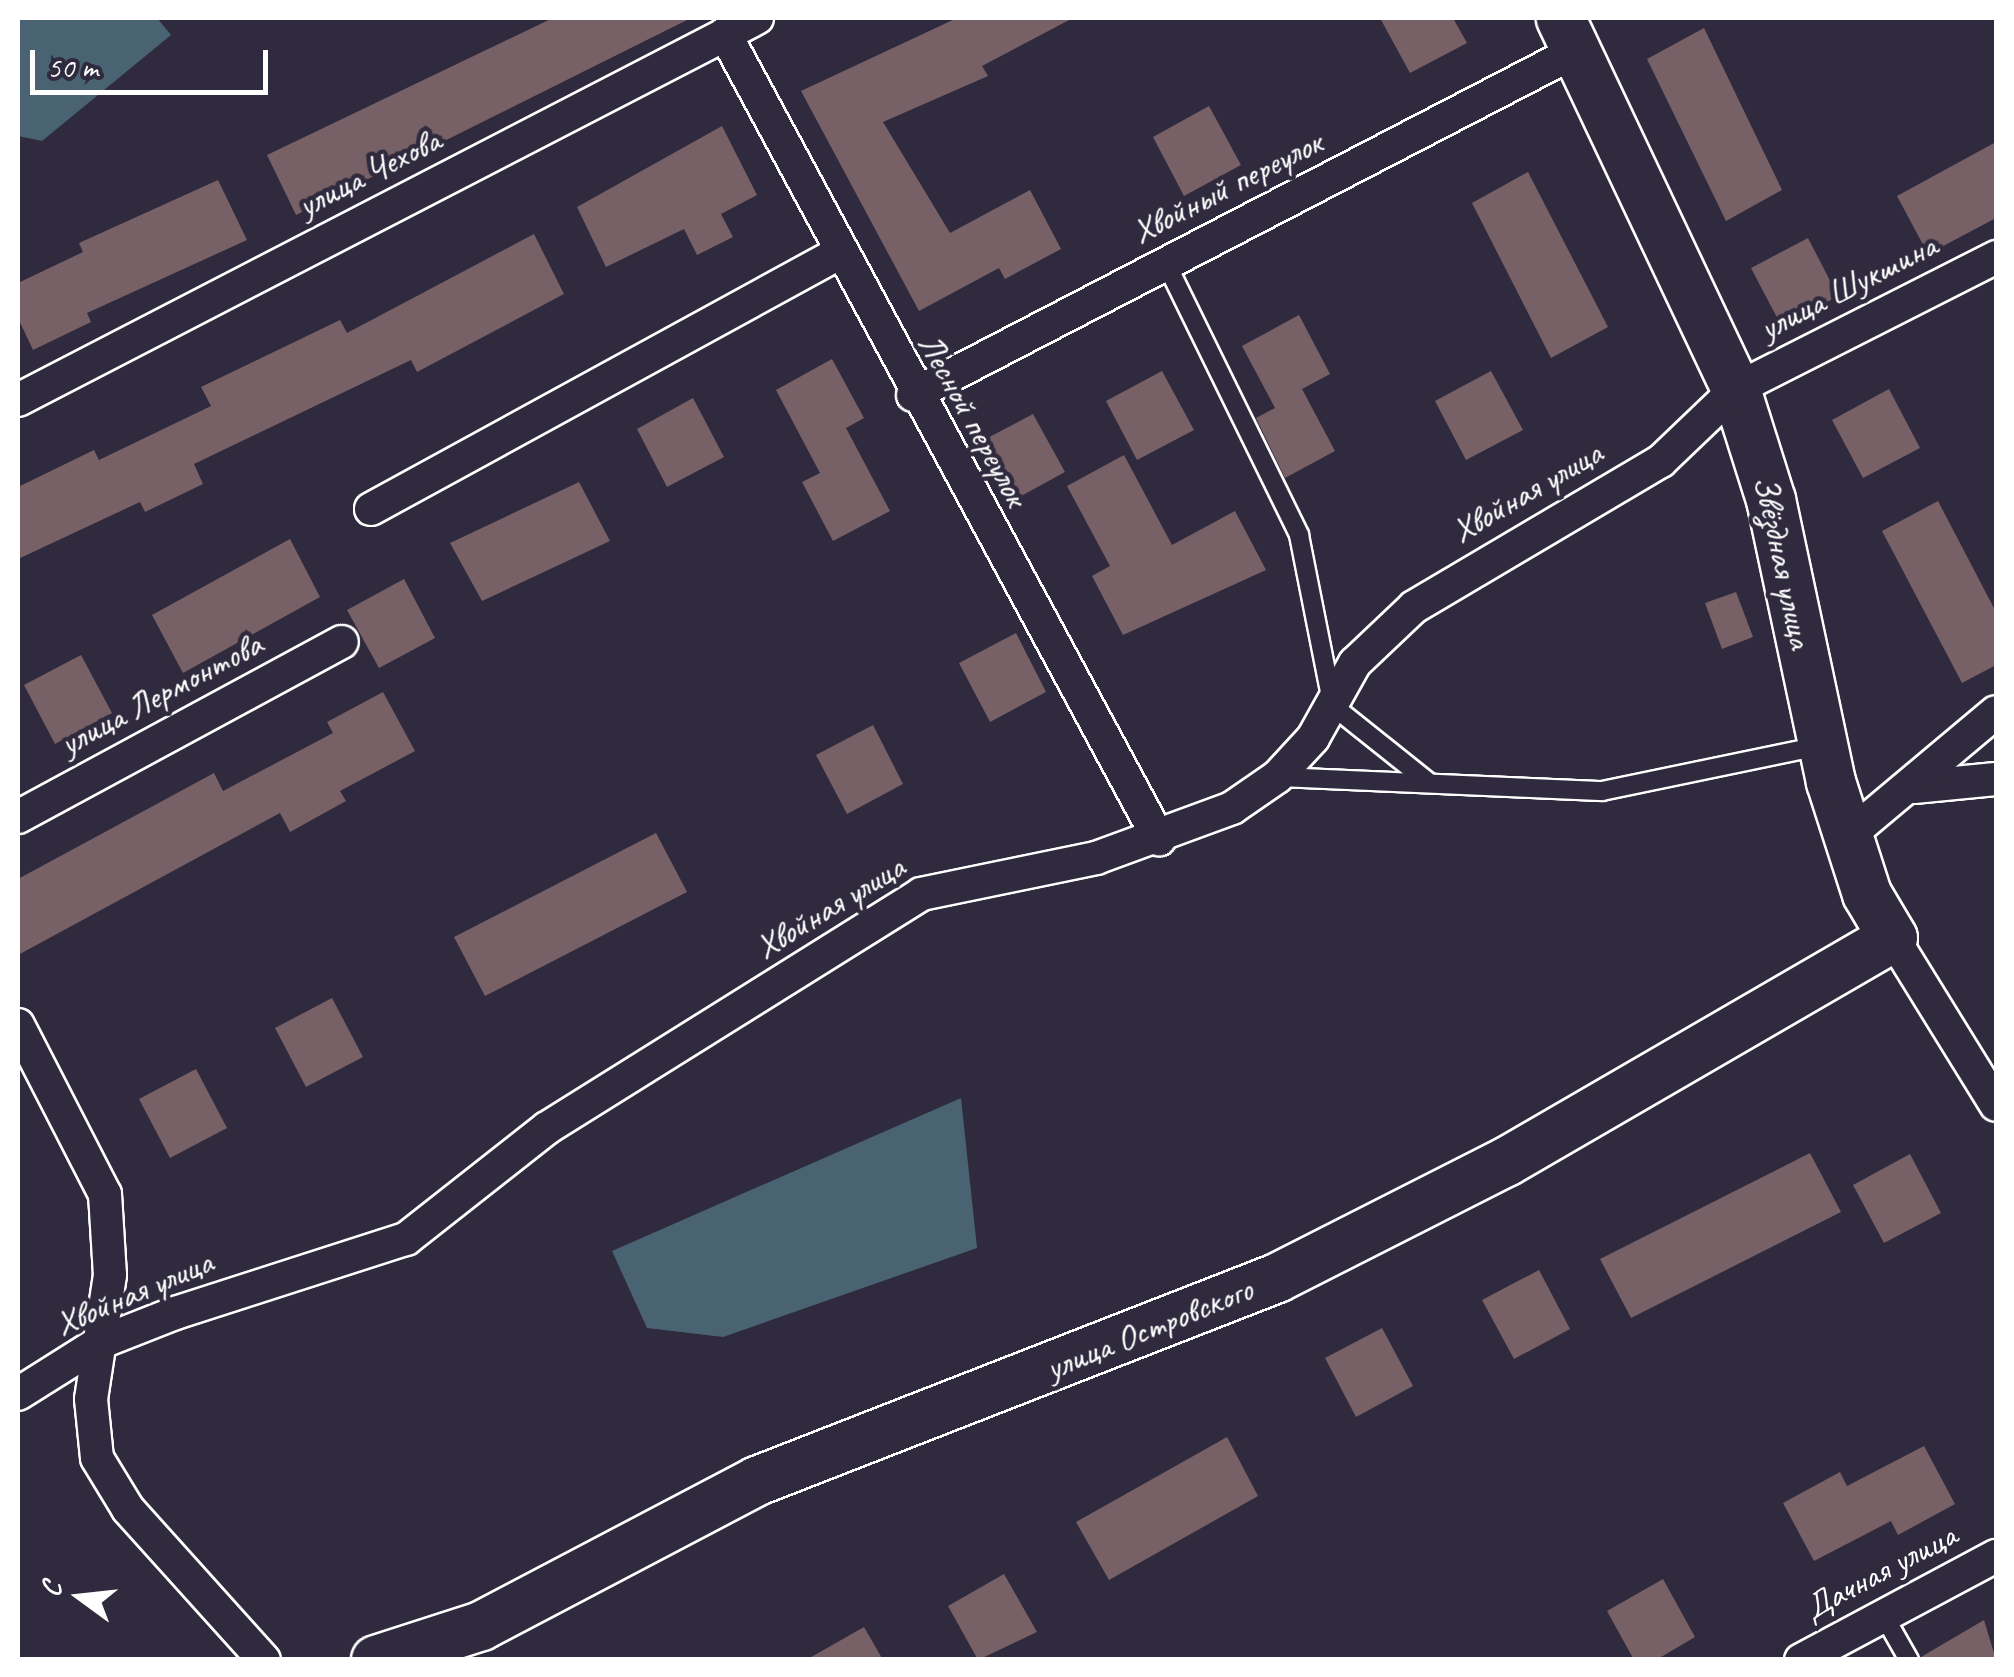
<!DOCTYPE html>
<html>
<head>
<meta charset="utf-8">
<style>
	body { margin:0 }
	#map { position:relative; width:2014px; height:1677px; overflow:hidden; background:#2f2a3d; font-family:Caveat,sans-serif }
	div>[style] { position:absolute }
	.water>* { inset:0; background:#4a6373 }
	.building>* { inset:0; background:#776166 }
	.roads { filter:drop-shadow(2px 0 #fff) drop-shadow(-2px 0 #fff) drop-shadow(0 2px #fff) drop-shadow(0 -2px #fff) }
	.lane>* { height:18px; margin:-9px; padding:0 9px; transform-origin:9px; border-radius:9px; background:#2f2a3d }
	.street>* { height:32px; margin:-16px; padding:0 16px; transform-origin:16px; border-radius:16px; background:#2f2a3d }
	.secondary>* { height:48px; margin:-24px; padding:0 24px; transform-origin:24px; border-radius:24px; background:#2f2a3d }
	span { translate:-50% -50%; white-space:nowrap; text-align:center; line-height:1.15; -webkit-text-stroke:9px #2f2a3d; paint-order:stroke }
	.street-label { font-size:35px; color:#fff }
	.frame { position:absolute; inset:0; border:20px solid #fff; pointer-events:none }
	.north { position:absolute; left:30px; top:1547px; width:100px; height:100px; -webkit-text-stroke:8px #2f2a3d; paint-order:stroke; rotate:285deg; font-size:28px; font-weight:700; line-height:40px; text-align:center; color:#fff }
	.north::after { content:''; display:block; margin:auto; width:35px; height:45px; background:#fff; clip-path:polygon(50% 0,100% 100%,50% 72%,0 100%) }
	.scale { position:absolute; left:30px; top:50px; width:238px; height:45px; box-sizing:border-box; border:5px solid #fff; border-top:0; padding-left:12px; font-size:30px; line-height:35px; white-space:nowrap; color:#fff; -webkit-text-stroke:8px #2f2a3d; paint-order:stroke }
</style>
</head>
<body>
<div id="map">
	<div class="water">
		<div style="clip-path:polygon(18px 18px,157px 18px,171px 35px,42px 141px,18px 136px)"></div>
		<div style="clip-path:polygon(961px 1098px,977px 1248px,723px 1337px,647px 1328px,612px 1251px)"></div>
	</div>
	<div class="building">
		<div style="clip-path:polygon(553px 18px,691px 18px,296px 215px,267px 155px)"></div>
		<div style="clip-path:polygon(957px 18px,1073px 18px,982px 66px,988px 76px,883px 122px,950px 233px,1030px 190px,1061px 249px,1005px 279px,999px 268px,919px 311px,801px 91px)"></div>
		<div style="clip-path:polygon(1380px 18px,1453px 18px,1467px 43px,1410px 73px)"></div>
		<div style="clip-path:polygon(1704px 28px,1782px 190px,1726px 221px,1647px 59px)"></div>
		<div style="clip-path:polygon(1209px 106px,1241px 165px,1184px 196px,1153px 137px)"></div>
		<div style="clip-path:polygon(722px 126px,757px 195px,721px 214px,733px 237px,697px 255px,684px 229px,606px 267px,577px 207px)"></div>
		<div style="clip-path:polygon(1996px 142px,1996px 218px,1928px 254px,1897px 196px)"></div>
		<div style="clip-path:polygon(1528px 172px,1608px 327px,1551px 358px,1472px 203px)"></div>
		<div style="clip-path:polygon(218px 180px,247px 240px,87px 313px,91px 322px,33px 350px,18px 318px,18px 283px,83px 252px,79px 243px)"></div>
		<div style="clip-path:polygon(534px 234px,564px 294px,417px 372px,411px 360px,194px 464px,203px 484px,145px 512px,140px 502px,18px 559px,18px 487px,94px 450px,99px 460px,211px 406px,201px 387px,340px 320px,347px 333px)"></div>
		<div style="clip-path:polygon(1808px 238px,1838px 296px,1782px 327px,1751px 268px)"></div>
		<div style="clip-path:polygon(1299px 315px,1330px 374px,1302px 389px,1335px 451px,1285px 478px,1256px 418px,1275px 408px,1242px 346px)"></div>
		<div style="clip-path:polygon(832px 359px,864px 418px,846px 428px,890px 511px,833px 541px,802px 482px,820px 473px,776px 390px)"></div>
		<div style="clip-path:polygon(1162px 371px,1194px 430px,1137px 460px,1106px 401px)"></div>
		<div style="clip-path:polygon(1491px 371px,1523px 430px,1466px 460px,1435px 401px)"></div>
		<div style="clip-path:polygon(1889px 389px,1920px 448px,1863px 478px,1832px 420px)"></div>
		<div style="clip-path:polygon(693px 398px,724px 457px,667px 487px,637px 429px)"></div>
		<div style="clip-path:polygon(1033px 414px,1065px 472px,1008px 503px,976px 444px)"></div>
		<div style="clip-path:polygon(1124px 455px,1172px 545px,1235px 511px,1266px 570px,1123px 635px,1092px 576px,1110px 566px,1067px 486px)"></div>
		<div style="clip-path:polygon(579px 482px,610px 541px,482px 601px,450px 543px)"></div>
		<div style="clip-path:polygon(1938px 501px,1996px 612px,1996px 665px,1962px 683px,1882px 531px)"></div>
		<div style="clip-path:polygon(290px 539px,320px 597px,183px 673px,152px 615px)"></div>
		<div style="clip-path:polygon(404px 579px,435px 638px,379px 668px,347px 610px)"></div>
		<div style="clip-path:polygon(1736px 592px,1753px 637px,1722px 649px,1705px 603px)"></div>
		<div style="clip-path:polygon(1016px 633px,1046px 692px,990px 722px,959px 663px)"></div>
		<div style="clip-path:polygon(81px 655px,112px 713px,55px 744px,24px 685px)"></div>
		<div style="clip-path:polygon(383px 692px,415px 751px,340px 791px,346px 801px,290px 832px,280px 813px,18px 955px,18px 879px,214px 773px,223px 791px,333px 733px,327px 722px)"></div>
		<div style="clip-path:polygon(873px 725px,903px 784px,847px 814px,816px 755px)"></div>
		<div style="clip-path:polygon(656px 833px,687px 892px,485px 996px,454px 937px)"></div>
		<div style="clip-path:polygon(332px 998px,363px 1057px,306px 1087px,275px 1028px)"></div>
		<div style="clip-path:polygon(196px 1069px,227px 1128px,170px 1158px,139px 1099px)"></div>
		<div style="clip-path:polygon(1810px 1153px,1841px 1212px,1631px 1318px,1600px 1259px)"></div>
		<div style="clip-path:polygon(1910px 1154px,1941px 1213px,1884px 1243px,1853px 1185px)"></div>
		<div style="clip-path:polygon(1539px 1270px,1570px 1329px,1514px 1359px,1482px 1300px)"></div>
		<div style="clip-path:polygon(1382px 1328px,1413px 1386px,1356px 1417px,1325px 1358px)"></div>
		<div style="clip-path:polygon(1227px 1437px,1258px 1496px,1109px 1580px,1076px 1522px)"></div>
		<div style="clip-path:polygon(1924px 1446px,1955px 1504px,1898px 1535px,1891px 1521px,1814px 1561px,1783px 1503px,1840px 1472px,1847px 1486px)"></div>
		<div style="clip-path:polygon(1004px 1574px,1037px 1632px,978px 1660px,948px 1606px)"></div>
		<div style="clip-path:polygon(1663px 1579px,1695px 1637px,1656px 1660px,1634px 1660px,1607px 1611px)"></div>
		<div style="clip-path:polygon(1984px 1620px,1996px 1660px,1921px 1660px,1921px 1657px)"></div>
		<div style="clip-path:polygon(864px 1627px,883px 1660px,806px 1660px)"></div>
	</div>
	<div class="roads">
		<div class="lane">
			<div style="left:1166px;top:263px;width:303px;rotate:63.9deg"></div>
			<div style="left:1299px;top:535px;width:174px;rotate:78.8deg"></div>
			<div style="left:1333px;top:706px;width:120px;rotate:38.6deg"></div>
			<div style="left:1277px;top:777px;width:325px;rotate:2.5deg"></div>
			<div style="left:1602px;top:791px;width:223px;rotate:-11.7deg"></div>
			<div style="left:1884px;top:1616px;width:51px;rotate:60.4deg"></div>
		</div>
		<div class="street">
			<div style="left:725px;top:34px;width:915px;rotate:61.67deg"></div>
			<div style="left:913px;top:395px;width:749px;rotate:-27.42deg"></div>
			<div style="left:18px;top:400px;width:832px;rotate:-27.34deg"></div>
			<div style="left:371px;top:509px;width:533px;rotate:-28.68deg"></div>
			<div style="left:1914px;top:787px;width:82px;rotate:-5.6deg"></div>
			<div style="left:18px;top:817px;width:368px;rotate:-28.4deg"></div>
			<div style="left:1847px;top:837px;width:194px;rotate:-40deg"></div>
			<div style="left:1893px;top:938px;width:196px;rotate:58.3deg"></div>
			<div style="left:18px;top:1025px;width:190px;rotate:62.8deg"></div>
			<div style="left:105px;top:1194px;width:81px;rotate:86.5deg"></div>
			<div style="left:110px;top:1275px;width:125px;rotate:98.7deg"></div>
			<div style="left:91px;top:1399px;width:59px;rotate:84.2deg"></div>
			<div style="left:97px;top:1458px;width:60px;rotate:58.7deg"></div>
			<div style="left:128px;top:1509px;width:203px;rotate:48deg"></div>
			<div style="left:18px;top:1394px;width:96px;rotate:-32.2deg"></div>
			<div style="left:99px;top:1343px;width:82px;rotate:-21.5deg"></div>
			<div style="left:175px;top:1313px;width:243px;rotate:-17.8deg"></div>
			<div style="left:406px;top:1239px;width:179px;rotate:-38.2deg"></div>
			<div style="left:547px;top:1128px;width:441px;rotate:-32deg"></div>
			<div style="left:921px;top:894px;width:179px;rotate:-11.6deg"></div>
			<div style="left:1096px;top:858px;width:145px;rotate:-20.2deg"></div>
			<div style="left:1232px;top:808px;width:55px;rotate:-34.6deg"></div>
			<div style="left:1277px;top:777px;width:53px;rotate:-47.3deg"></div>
			<div style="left:1313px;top:738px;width:86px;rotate:-60.8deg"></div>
			<div style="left:1355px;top:663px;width:81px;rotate:-43.5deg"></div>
			<div style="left:1414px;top:607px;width:287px;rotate:-30.6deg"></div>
			<div style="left:1661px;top:461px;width:104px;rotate:-43.8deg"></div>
			<div style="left:1736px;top:389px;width:292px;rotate:-26.9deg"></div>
			<div style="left:1801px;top:1660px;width:221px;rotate:-28.1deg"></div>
		</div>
		<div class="secondary">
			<div style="left:376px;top:1660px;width:110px;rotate:-17.9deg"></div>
			<div style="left:481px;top:1626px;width:312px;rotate:-27.7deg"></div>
			<div style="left:757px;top:1481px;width:558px;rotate:-21.32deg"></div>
			<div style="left:1277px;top:1278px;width:257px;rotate:-26.9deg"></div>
			<div style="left:1506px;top:1162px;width:447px;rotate:-30.1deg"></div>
			<div style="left:1893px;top:938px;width:51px;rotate:-120.6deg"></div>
			<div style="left:1867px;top:894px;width:118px;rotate:-107.8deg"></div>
			<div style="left:1831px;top:782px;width:288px;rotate:-102deg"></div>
			<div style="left:1771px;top:500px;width:116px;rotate:-107.5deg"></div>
			<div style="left:1736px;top:389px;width:410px;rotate:-115.3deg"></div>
		</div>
	</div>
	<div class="street-label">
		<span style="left:369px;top:173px;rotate:-27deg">улица Чехова</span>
		<span style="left:1227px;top:187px;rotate:-27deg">Хвойный переулок</span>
		<span style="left:1848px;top:287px;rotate:-27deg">улица Шукшина</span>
		<span style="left:973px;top:420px;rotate:61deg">Лесной переулок</span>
		<span style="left:1527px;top:492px;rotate:-30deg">Хвойная улица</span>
		<span style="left:1783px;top:562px;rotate:78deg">Звёздная улица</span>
		<span style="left:161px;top:694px;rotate:-28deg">улица Лермонтова</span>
		<span style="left:830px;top:907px;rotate:-31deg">Хвойная улица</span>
		<span style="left:134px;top:1293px;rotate:-23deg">Хвойная улица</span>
		<span style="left:1149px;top:1329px;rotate:-22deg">улица Островского</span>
		<span style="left:1880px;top:1572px;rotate:-28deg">Дачная улица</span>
	</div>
	<div class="frame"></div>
	<div class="north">С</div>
	<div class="scale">50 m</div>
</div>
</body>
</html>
